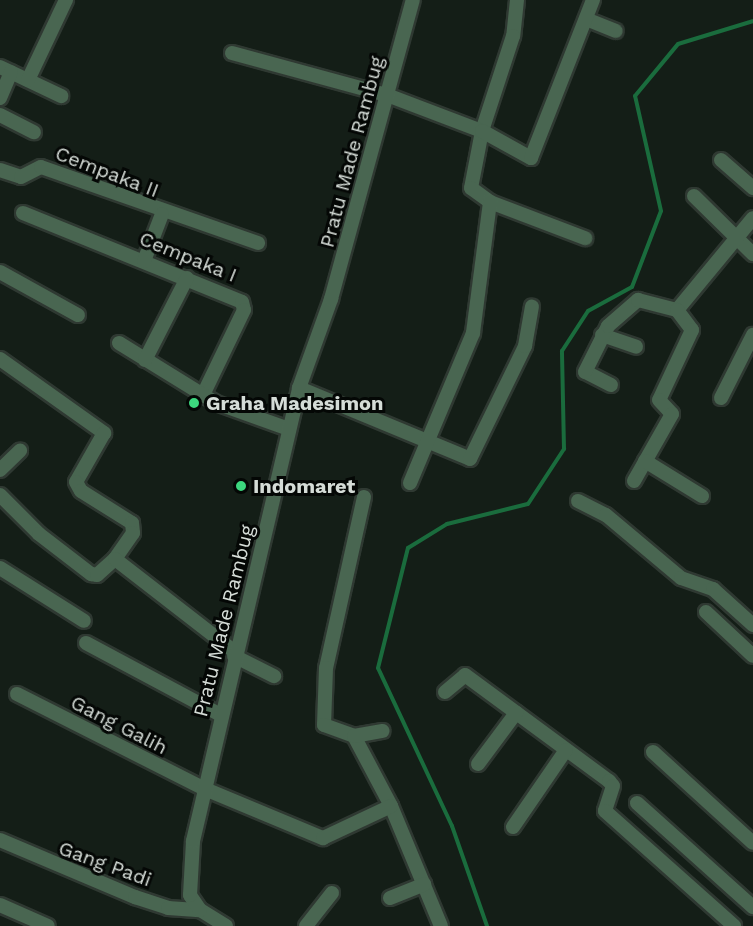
<!DOCTYPE html>
<html>
<head>
<meta charset="utf-8">
<style>
	body { margin:0 }
	#map { position:relative; width:753px; height:926px; overflow:hidden; background:#141e17; font-family:"Work Sans",sans-serif }
	div>[style] { position:absolute }
	.stream>* { height:4px; margin:-2px; padding:0 2px; transform-origin:2px; border-radius:2px; background:#1a6c3d }
	.roads { filter:drop-shadow(2px 0 #2f3932) drop-shadow(-2px 0 #2f3932) drop-shadow(0 2px #2f3932) drop-shadow(0 -2px #2f3932) }
	.minor>* { height:14px; margin:-7px; padding:0 7px; transform-origin:7px; border-radius:7px; background:#496651 }
	.dots>* { width:16px; height:16px; translate:-50% -50%; box-sizing:border-box; border:3px solid #040705; border-radius:50% }
	span { translate:-50% -50%; white-space:nowrap; text-align:center; line-height:1.15; -webkit-text-stroke:6px #040705; paint-order:stroke }
	.street-label { font-size:20px; color:#d5dcd7 }
	.poi-label { font-size:20px; color:#d5dcd7; font-weight:700 }
	.left { translate:0 -50%; text-align:left }
</style>
</head>
<body>
<div id="map">
	<div class="stream">
		<div style="left:487px;top:926px;width:106px;rotate:-109.3deg"></div>
		<div style="left:452px;top:826px;width:174px;rotate:-115.1deg"></div>
		<div style="left:378px;top:668px;width:124px;rotate:-76deg"></div>
		<div style="left:408px;top:548px;width:46px;rotate:-31.6deg"></div>
		<div style="left:447px;top:524px;width:83px;rotate:-13.9deg"></div>
		<div style="left:528px;top:504px;width:66px;rotate:-56.8deg"></div>
		<div style="left:564px;top:449px;width:98px;rotate:-91.2deg"></div>
		<div style="left:562px;top:351px;width:48px;rotate:-57deg"></div>
		<div style="left:588px;top:311px;width:50px;rotate:-28.6deg"></div>
		<div style="left:632px;top:287px;width:81px;rotate:-69.1deg"></div>
		<div style="left:661px;top:211px;width:118px;rotate:-102.7deg"></div>
		<div style="left:635px;top:96px;width:67px;rotate:-50.4deg"></div>
		<div style="left:678px;top:44px;width:78px;rotate:-17deg"></div>
	</div>
	<div class="roads">
		<div class="minor">
			<div style="left:517px;top:0;width:36px;rotate:96deg"></div>
			<div style="left:513px;top:36px;width:100px;rotate:108.1deg"></div>
			<div style="left:482px;top:131px;width:58px;rotate:100.9deg"></div>
			<div style="left:471px;top:188px;width:24px;rotate:36deg"></div>
			<div style="left:490px;top:202px;width:102px;rotate:20.8deg"></div>
			<div style="left:586px;top:19px;width:32px;rotate:22deg"></div>
			<div style="left:232px;top:53px;width:161px;rotate:15.2deg"></div>
			<div style="left:387px;top:95px;width:102px;rotate:20.8deg"></div>
			<div style="left:482px;top:131px;width:56px;rotate:28.9deg"></div>
			<div style="left:531px;top:158px;width:170px;rotate:-68.6deg"></div>
			<div style="left:0;top:67px;width:68px;rotate:25.4deg"></div>
			<div style="left:28px;top:80px;width:89px;rotate:-64.6deg"></div>
			<div style="left:0;top:98px;width:28px;rotate:-67deg"></div>
			<div style="left:0;top:115px;width:38px;rotate:27deg"></div>
			<div style="left:721px;top:160px;width:43px;rotate:41.2deg"></div>
			<div style="left:0;top:170px;width:22px;rotate:18deg"></div>
			<div style="left:21px;top:177px;width:22px;rotate:-27deg"></div>
			<div style="left:41px;top:167px;width:230px;rotate:19.3deg"></div>
			<div style="left:694px;top:196px;width:83px;rotate:44.5deg"></div>
			<div style="left:23px;top:213px;width:236px;rotate:22.1deg"></div>
			<div style="left:242px;top:302px;width:8px;rotate:76deg"></div>
			<div style="left:244px;top:310px;width:94px;rotate:115.8deg"></div>
			<div style="left:144px;top:261px;width:50px;rotate:-69deg"></div>
			<div style="left:0;top:272px;width:89px;rotate:28.9deg"></div>
			<div style="left:677px;top:310px;width:119px;rotate:-50.4deg"></div>
			<div style="left:602px;top:335px;width:36px;rotate:19deg"></div>
			<div style="left:119px;top:343px;width:114px;rotate:31.7deg"></div>
			<div style="left:216px;top:403px;width:77px;rotate:19.6deg"></div>
			<div style="left:0;top:359px;width:128px;rotate:35.4deg"></div>
			<div style="left:104px;top:433px;width:56px;rotate:119.7deg"></div>
			<div style="left:76px;top:482px;width:10px;rotate:61deg"></div>
			<div style="left:81px;top:491px;width:60px;rotate:32.1deg"></div>
			<div style="left:132px;top:523px;width:10px;rotate:84deg"></div>
			<div style="left:133px;top:533px;width:32px;rotate:125deg"></div>
			<div style="left:145px;top:360px;width:92px;rotate:-62.9deg"></div>
			<div style="left:611px;top:385px;width:29px;rotate:-153deg"></div>
			<div style="left:585px;top:372px;width:51px;rotate:-63.4deg"></div>
			<div style="left:608px;top:326px;width:40px;rotate:-41deg"></div>
			<div style="left:638px;top:300px;width:40px;rotate:14.4deg"></div>
			<div style="left:677px;top:310px;width:25px;rotate:53deg"></div>
			<div style="left:692px;top:330px;width:77px;rotate:115.2deg"></div>
			<div style="left:659px;top:400px;width:19px;rotate:47deg"></div>
			<div style="left:672px;top:414px;width:77px;rotate:119.6deg"></div>
			<div style="left:299px;top:388px;width:185px;rotate:22.5deg"></div>
			<div style="left:470px;top:459px;width:126px;rotate:-64deg"></div>
			<div style="left:525px;top:346px;width:40px;rotate:-80deg"></div>
			<div style="left:721px;top:398px;width:71px;rotate:-63.1deg"></div>
			<div style="left:645px;top:461px;width:67px;rotate:31.6deg"></div>
			<div style="left:0;top:470px;width:28px;rotate:-44deg"></div>
			<div style="left:410px;top:483px;width:163px;rotate:-67.2deg"></div>
			<div style="left:473px;top:333px;width:132px;rotate:-82.6deg"></div>
			<div style="left:0;top:495px;width:55px;rotate:45deg"></div>
			<div style="left:39px;top:534px;width:66px;rotate:37.6deg"></div>
			<div style="left:91px;top:574px;width:6px;rotate:9deg"></div>
			<div style="left:97px;top:575px;width:24px;rotate:-42deg"></div>
			<div style="left:115px;top:559px;width:153px;rotate:37.8deg"></div>
			<div style="left:364px;top:497px;width:175px;rotate:102.5deg"></div>
			<div style="left:326px;top:668px;width:57px;rotate:92deg"></div>
			<div style="left:324px;top:725px;width:32px;rotate:20deg"></div>
			<div style="left:354px;top:736px;width:79px;rotate:62.1deg"></div>
			<div style="left:391px;top:806px;width:130px;rotate:67.4deg"></div>
			<div style="left:578px;top:501px;width:31px;rotate:27deg"></div>
			<div style="left:606px;top:515px;width:98px;rotate:40deg"></div>
			<div style="left:681px;top:578px;width:34px;rotate:19deg"></div>
			<div style="left:713px;top:589px;width:54px;rotate:42deg"></div>
			<div style="left:0;top:568px;width:99px;rotate:32.2deg"></div>
			<div style="left:706px;top:612px;width:64px;rotate:43.1deg"></div>
			<div style="left:86px;top:643px;width:153px;rotate:28.1deg"></div>
			<div style="left:234px;top:656px;width:45px;rotate:26.6deg"></div>
			<div style="left:445px;top:692px;width:26px;rotate:-40deg"></div>
			<div style="left:465px;top:675px;width:179px;rotate:36.4deg"></div>
			<div style="left:609px;top:781px;width:6px;rotate:51deg"></div>
			<div style="left:613px;top:786px;width:26px;rotate:108deg"></div>
			<div style="left:605px;top:811px;width:173px;rotate:41.7deg"></div>
			<div style="left:17px;top:694px;width:211px;rotate:26.8deg"></div>
			<div style="left:205px;top:789px;width:128px;rotate:22.6deg"></div>
			<div style="left:323px;top:838px;width:75px;rotate:-25.2deg"></div>
			<div style="left:354px;top:736px;width:29px;rotate:-10deg"></div>
			<div style="left:653px;top:752px;width:135px;rotate:42.3deg"></div>
			<div style="left:478px;top:764px;width:64px;rotate:-53.3deg"></div>
			<div style="left:637px;top:803px;width:156px;rotate:41.9deg"></div>
			<div style="left:513px;top:827px;width:93px;rotate:-55.5deg"></div>
			<div style="left:0;top:840px;width:147px;rotate:22.9deg"></div>
			<div style="left:135px;top:897px;width:35px;rotate:18deg"></div>
			<div style="left:168px;top:908px;width:32px;rotate:4deg"></div>
			<div style="left:390px;top:898px;width:37px;rotate:-22deg"></div>
			<div style="left:0;top:905px;width:52px;rotate:23.6deg"></div>
			<div style="left:226px;top:926px;width:31px;rotate:-148deg"></div>
			<div style="left:200px;top:910px;width:18px;rotate:-124deg"></div>
			<div style="left:190px;top:895px;width:54px;rotate:-86.8deg"></div>
			<div style="left:193px;top:841px;width:465px;rotate:-76.8deg"></div>
			<div style="left:299px;top:388px;width:95px;rotate:-70.2deg"></div>
			<div style="left:331px;top:299px;width:310px;rotate:-74.7deg"></div>
			<div style="left:306px;top:926px;width:42px;rotate:-51.8deg"></div>
		</div>
	</div>
	<div class="dots">
		<div style="left:194px;top:403px;background:#3cd77e"></div>
		<div style="left:241px;top:486px;background:#3cd77e"></div>
	</div>
	<div class="street-label">
		<span style="left:352px;top:152px;rotate:-75deg">Pratu Made Rambug</span>
		<span style="left:107px;top:172px;rotate:21deg">Cempaka II</span>
		<span style="left:188px;top:257px;rotate:22deg">Cempaka I</span>
		<span style="left:224px;top:621px;rotate:-76deg">Pratu Made Rambug</span>
		<span style="left:119px;top:725px;rotate:27deg">Gang Galih</span>
		<span style="left:105px;top:864px;rotate:20deg">Gang Padi</span>
	</div>
	<div class="poi-label">
		<span class="left" style="left:206px;top:403px">Graha Madesimon</span>
		<span class="left" style="left:253px;top:486px">Indomaret</span>
	</div>
</div>
</body>
</html>
